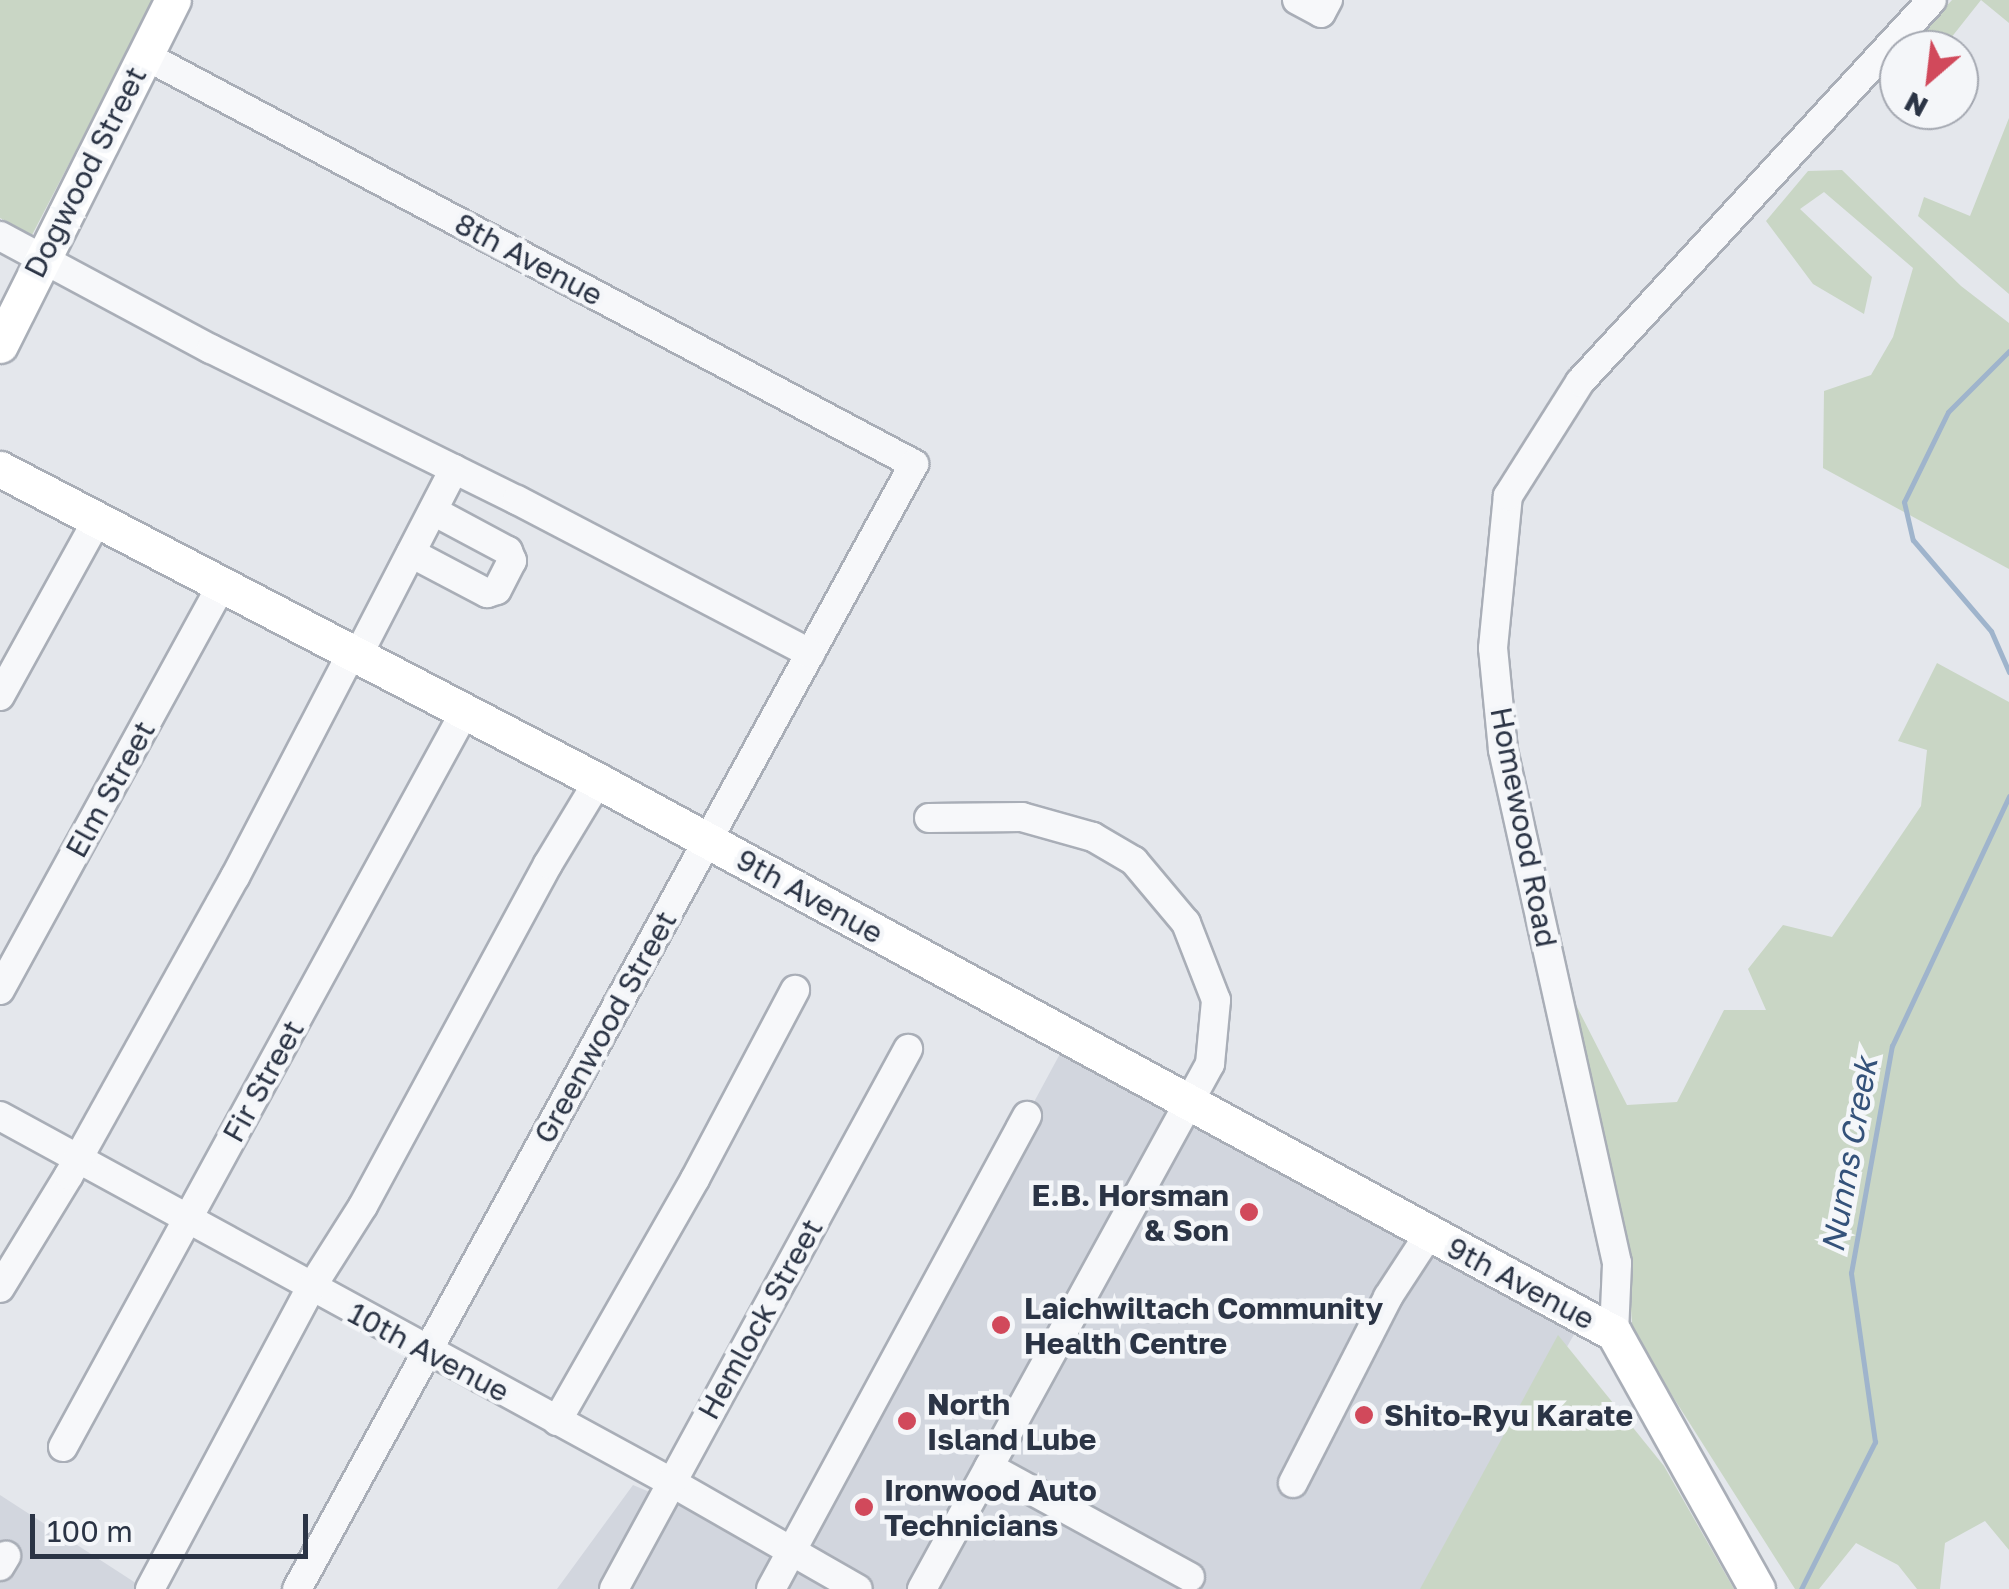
<!DOCTYPE html>
<html>
<head>
<meta charset="utf-8">
<style>
	body { margin:0 }
	#map { position:relative; width:2009px; height:1589px; overflow:hidden; background:#e4e7ec; font-family:"Golos Text",sans-serif }
	div>[style] { position:absolute }
	.built>* { inset:0; background:#d2d6de }
	.green>* { inset:0; background:#c9d6c5 }
	.stream>* { height:5px; margin:-2.5px; padding:0 2.5px; transform-origin:2.5px; border-radius:2.5px; background:#9fb4cc }
	.roads { filter:drop-shadow(2px 0 #a9aeb7) drop-shadow(-2px 0 #a9aeb7) drop-shadow(0 2px #a9aeb7) drop-shadow(0 -2px #a9aeb7) }
	.minor>* { height:28px; margin:-14px; padding:0 14px; transform-origin:14px; border-radius:14px; background:#f7f8fa }
	.major>* { height:35px; margin:-17.5px; padding:0 17.5px; transform-origin:17.5px; border-radius:17.5px; background:#fff }
	.dots>* { width:28px; height:28px; translate:-50% -50%; box-sizing:border-box; border:5px solid #f4f6f9; border-radius:50% }
	span { translate:-50% -50%; white-space:nowrap; text-align:center; line-height:1.15; -webkit-text-stroke:9px #f4f6f9; paint-order:stroke }
	.street-label { font-size:30px; color:#2b3445 }
	.poi-label { font-size:30px; color:#2b3445; font-weight:700 }
	.right { translate:-100% -50%; text-align:right }
	.left { translate:0 -50%; text-align:left }
	.water-label { font-size:32px; color:#34527a; font-style:italic }
	.north { position:absolute; left:1879px; top:30px; width:100px; height:100px; box-sizing:border-box; background:#f4f6f9; border:2px solid #a4a8b1; border-radius:50%; rotate:208deg; font-size:28px; font-weight:700; line-height:40px; text-align:center; color:#2b3445 }
	.north::after { content:''; display:block; margin:auto; width:35px; height:45px; background:#d1495b; clip-path:polygon(50% 0,100% 100%,50% 72%,0 100%) }
	.scale { position:absolute; left:30px; top:1514px; width:278px; height:45px; box-sizing:border-box; border:5px solid #2b3445; border-top:0; padding-left:12px; font-size:30px; line-height:35px; white-space:nowrap; color:#2b3445; -webkit-text-stroke:8px #f4f6f9; paint-order:stroke }
</style>
</head>
<body>
<div id="map">
	<div class="built">
		<div style="clip-path:polygon(1068px 1039px,1584px 1317px,1429px 1589px,557px 1589px,633px 1485px,791px 1552px)"></div>
		<div style="clip-path:polygon(0 1495px,145px 1589px,0 1589px)"></div>
	</div>
	<div class="green">
		<div style="clip-path:polygon(0 0,154px 0,32px 235px,0 218px)"></div>
		<div style="clip-path:polygon(1952px 0,2009px 0,2009px 23px,1981px 0,1943px 48px,1918px 37px)"></div>
		<div style="clip-path:polygon(2009px 118px,2009px 294px,1918px 216px,1924px 197px,1970px 216px)"></div>
		<div style="clip-path:polygon(1842px 170px,1961px 286px,2009px 323px,2009px 569px,1823px 468px,1824px 391px,1871px 375px,1893px 337px,1913px 268px,1824px 192px,1800px 209px,1872px 277px,1864px 314px,1813px 284px,1766px 221px,1808px 171px)"></div>
		<div style="clip-path:polygon(1937px 663px,2009px 702px,2009px 1550px,1985px 1521px,1945px 1543px,1940px 1589px,1917px 1589px,1898px 1565px,1856px 1543px,1819px 1589px,1795px 1589px,1633px 1334px,1625px 1241px,1575px 1003px,1627px 1105px,1677px 1102px,1724px 1010px,1766px 1010px,1748px 969px,1783px 925px,1832px 937px,1921px 806px,1927px 750px,1898px 741px)"></div>
		<div style="clip-path:polygon(1558px 1335px,1664px 1466px,1734px 1589px,1420px 1589px)"></div>
	</div>
	<div class="stream">
		<div style="left:2009px;top:351px;width:86px;rotate:135deg"></div>
		<div style="left:1948px;top:412px;width:100px;rotate:116.1deg"></div>
		<div style="left:1904px;top:502px;width:39px;rotate:77deg"></div>
		<div style="left:1913px;top:540px;width:120px;rotate:49.4deg"></div>
		<div style="left:1991px;top:631px;width:45px;rotate:66.3deg"></div>
		<div style="left:1801px;top:1589px;width:165px;rotate:-63.3deg"></div>
		<div style="left:1875px;top:1442px;width:171px;rotate:-98.1deg"></div>
		<div style="left:1851px;top:1273px;width:231px;rotate:-79.8deg"></div>
		<div style="left:1892px;top:1046px;width:276px;rotate:-64.9deg"></div>
	</div>
	<div class="roads">
		<div class="minor">
			<div style="left:1297px;top:0;width:27px;rotate:28deg"></div>
			<div style="left:1321px;top:13px;width:15px;rotate:-62deg"></div>
			<div style="left:144px;top:55px;width:872px;rotate:27.98deg"></div>
			<div style="left:914px;top:464px;width:1283px;rotate:118.74deg"></div>
			<div style="left:0;top:236px;width:239px;rotate:28.2deg"></div>
			<div style="left:211px;top:349px;width:341px;rotate:26.3deg"></div>
			<div style="left:517px;top:500px;width:331px;rotate:27.6deg"></div>
			<div style="left:411px;top:553px;width:86px;rotate:27.8deg"></div>
			<div style="left:487px;top:593px;width:10px;rotate:-17deg"></div>
			<div style="left:497px;top:590px;width:33px;rotate:-63deg"></div>
			<div style="left:512px;top:561px;width:11px;rotate:-112deg"></div>
			<div style="left:508px;top:551px;width:85px;rotate:-151.9deg"></div>
			<div style="left:356px;top:659px;width:214px;rotate:-62.7deg"></div>
			<div style="left:0;top:696px;width:201px;rotate:-61.1deg"></div>
			<div style="left:0;top:990px;width:460px;rotate:-61.3deg"></div>
			<div style="left:0;top:1116px;width:764px;rotate:28.61deg"></div>
			<div style="left:671px;top:1482px;width:215px;rotate:29.8deg"></div>
			<div style="left:0;top:1288px;width:132px;rotate:-58.6deg"></div>
			<div style="left:69px;top:1175px;width:341px;rotate:-60.9deg"></div>
			<div style="left:235px;top:877px;width:249px;rotate:-62.5deg"></div>
			<div style="left:1614px;top:1333px;width:70px;rotate:-87.5deg"></div>
			<div style="left:1617px;top:1263px;width:526px;rotate:-102.53deg"></div>
			<div style="left:1503px;top:750px;width:102px;rotate:-95.6deg"></div>
			<div style="left:1493px;top:648px;width:153px;rotate:-84.4deg"></div>
			<div style="left:1508px;top:496px;width:135px;rotate:-57.7deg"></div>
			<div style="left:1580px;top:382px;width:519px;rotate:-47.34deg"></div>
			<div style="left:557px;top:1421px;width:279px;rotate:-60.3deg"></div>
			<div style="left:695px;top:1179px;width:214px;rotate:-62.1deg"></div>
			<div style="left:63px;top:1447px;width:834px;rotate:-61.35deg"></div>
			<div style="left:989px;top:1467px;width:229px;rotate:28.7deg"></div>
			<div style="left:1293px;top:1483px;width:209px;rotate:-62.9deg"></div>
			<div style="left:1388px;top:1297px;width:75px;rotate:-56.9deg"></div>
			<div style="left:0;top:1566px;width:12px;rotate:-59deg"></div>
			<div style="left:150px;top:1589px;width:341px;rotate:-61.9deg"></div>
			<div style="left:311px;top:1288px;width:97px;rotate:-57.6deg"></div>
			<div style="left:363px;top:1206px;width:389px;rotate:-61.6deg"></div>
			<div style="left:548px;top:864px;width:97px;rotate:-58.9deg"></div>
			<div style="left:614px;top:1589px;width:615px;rotate:-61.43deg"></div>
			<div style="left:771px;top:1589px;width:538px;rotate:-61.58deg"></div>
			<div style="left:922px;top:1589px;width:599px;rotate:-61.25deg"></div>
			<div style="left:1210px;top:1064px;width:64px;rotate:-84.6deg"></div>
			<div style="left:1216px;top:1000px;width:83px;rotate:-111.3deg"></div>
			<div style="left:1186px;top:923px;width:81px;rotate:-130deg"></div>
			<div style="left:1134px;top:861px;width:48px;rotate:-149.7deg"></div>
			<div style="left:1093px;top:837px;width:74px;rotate:-164.3deg"></div>
			<div style="left:1022px;top:817px;width:93px;rotate:179.4deg"></div>
		</div>
		<div class="major">
			<div style="left:0;top:345px;width:386px;rotate:-63.4deg"></div>
			<div style="left:0;top:469px;width:674px;rotate:27.55deg"></div>
			<div style="left:598px;top:781px;width:1156px;rotate:28.52deg"></div>
			<div style="left:1614px;top:1333px;width:293px;rotate:60.8deg"></div>
		</div>
	</div>
	<div class="dots">
		<div style="left:1249px;top:1212px;background:#d1495b"></div>
		<div style="left:1001px;top:1325px;background:#d1495b"></div>
		<div style="left:1364px;top:1415px;background:#d1495b"></div>
		<div style="left:907px;top:1421px;background:#d1495b"></div>
		<div style="left:864px;top:1507px;background:#d1495b"></div>
	</div>
	<div class="street-label">
		<span style="left:85px;top:172px;rotate:-63deg">Dogwood Street</span>
		<span style="left:529px;top:259px;rotate:28deg">8th Avenue</span>
		<span style="left:110px;top:789px;rotate:-61deg">Elm Street</span>
		<span style="left:1524px;top:827px;rotate:79deg">Homewood Road</span>
		<span style="left:810px;top:896px;rotate:29deg">9th Avenue</span>
		<span style="left:605px;top:1027px;rotate:-61deg">Greenwood Street</span>
		<span style="left:263px;top:1081px;rotate:-61deg">Fir Street</span>
		<span style="left:1521px;top:1283px;rotate:28deg">9th Avenue</span>
		<span style="left:760px;top:1319px;rotate:-61deg">Hemlock Street</span>
		<span style="left:429px;top:1352px;rotate:28deg">10th Avenue</span>
	</div>
	<div class="poi-label">
		<span class="right" style="left:1229px;top:1212px">E.B. Horsman<br>&amp; Son</span>
		<span class="left" style="left:1024px;top:1325px">Laichwiltach Community<br>Health Centre</span>
		<span class="left" style="left:927px;top:1421px">North<br>Island Lube</span>
		<span class="left" style="left:1384px;top:1415px">Shito-Ryu Karate</span>
		<span class="left" style="left:884px;top:1507px">Ironwood Auto<br>Technicians</span>
	</div>
	<div class="water-label">
		<span style="left:1849px;top:1155px;rotate:-80deg">Nunns Creek</span>
	</div>
	<div class="north">N</div>
	<div class="scale">100 m</div>
</div>
</body>
</html>
